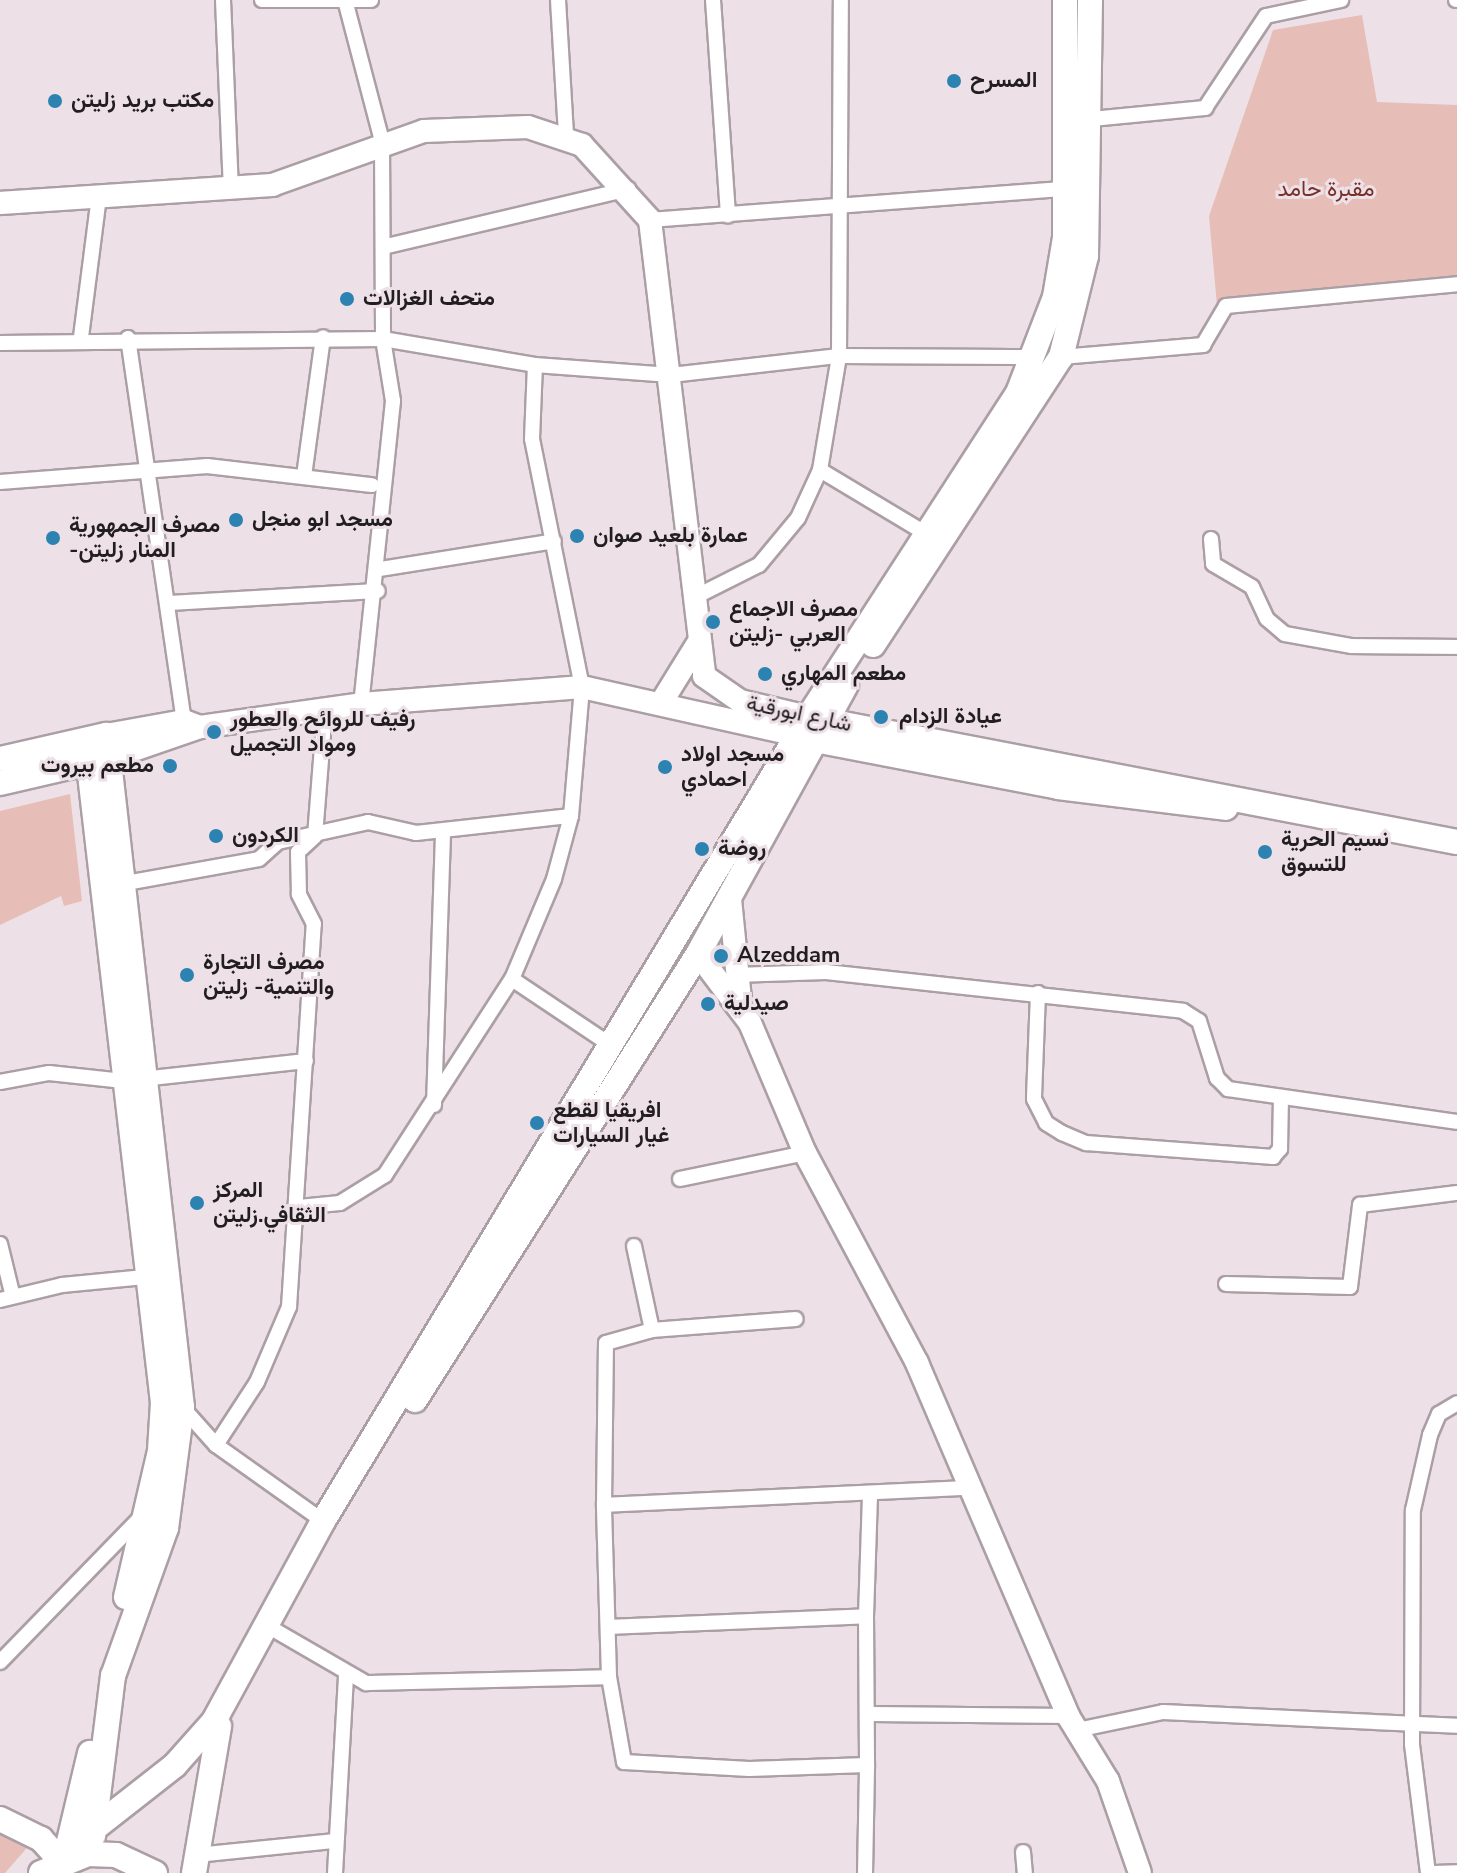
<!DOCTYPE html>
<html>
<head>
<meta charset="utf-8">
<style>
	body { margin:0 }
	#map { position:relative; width:1457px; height:1873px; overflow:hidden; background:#ede1e7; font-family:"Nunito Sans",Vazirmatn,sans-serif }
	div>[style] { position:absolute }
	.green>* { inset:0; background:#e7beb7 }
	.roads { filter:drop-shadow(2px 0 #ab9fa5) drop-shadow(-2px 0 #ab9fa5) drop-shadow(0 2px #ab9fa5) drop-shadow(0 -2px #ab9fa5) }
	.street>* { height:14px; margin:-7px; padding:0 7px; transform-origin:7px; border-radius:7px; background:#fff }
	.secondary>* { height:22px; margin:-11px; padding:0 11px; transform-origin:11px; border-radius:11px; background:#fff }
	.primary>* { height:24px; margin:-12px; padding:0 12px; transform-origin:12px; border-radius:12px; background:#fff }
	.dots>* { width:22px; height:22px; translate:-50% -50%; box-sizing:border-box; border:4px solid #ede1e7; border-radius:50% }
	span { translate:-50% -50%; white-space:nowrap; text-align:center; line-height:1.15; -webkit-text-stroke:6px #ede1e7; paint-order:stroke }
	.poi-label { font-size:22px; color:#221e20; font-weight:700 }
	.left { translate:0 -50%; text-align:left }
	.right { translate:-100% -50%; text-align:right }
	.park-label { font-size:22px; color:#763028 }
	.street-label { font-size:22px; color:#221e20 }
</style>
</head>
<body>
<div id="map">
	<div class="green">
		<div style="clip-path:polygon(1362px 15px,1377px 102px,1457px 105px,1457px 283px,1217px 306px,1209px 216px,1273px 30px)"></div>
		<div style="clip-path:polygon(70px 794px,82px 901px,64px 906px,61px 896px,0 925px,0 811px)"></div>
		<div style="clip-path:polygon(0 1834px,32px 1842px,5px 1873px,0 1873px)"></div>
	</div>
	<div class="roads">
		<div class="street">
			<div style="left:223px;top:0;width:190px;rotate:87.6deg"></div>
			<div style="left:262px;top:0;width:109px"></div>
			<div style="left:345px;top:0;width:146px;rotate:75.3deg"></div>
			<div style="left:382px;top:141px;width:198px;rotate:89.7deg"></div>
			<div style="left:383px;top:339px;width:63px;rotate:80.8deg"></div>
			<div style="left:393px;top:401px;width:305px;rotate:96deg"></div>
			<div style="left:558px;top:0;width:136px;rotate:86.6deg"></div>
			<div style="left:713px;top:0;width:216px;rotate:86deg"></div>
			<div style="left:1456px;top:0;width:1px"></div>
			<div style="left:1091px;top:119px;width:115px;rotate:-5.5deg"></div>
			<div style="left:1205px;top:108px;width:110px;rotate:-56.5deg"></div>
			<div style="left:1266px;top:16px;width:77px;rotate:-12deg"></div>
			<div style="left:650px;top:220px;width:416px;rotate:-4.3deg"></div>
			<div style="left:387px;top:246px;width:248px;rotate:-13.3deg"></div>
			<div style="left:81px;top:337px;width:141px;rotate:-82.7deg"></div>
			<div style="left:128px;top:338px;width:396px;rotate:81.7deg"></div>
			<div style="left:0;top:343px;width:383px;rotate:-0.6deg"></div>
			<div style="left:383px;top:339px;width:154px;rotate:9.7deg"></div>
			<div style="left:535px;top:365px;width:136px;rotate:4.2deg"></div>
			<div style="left:671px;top:375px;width:169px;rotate:-6.5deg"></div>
			<div style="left:839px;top:356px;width:194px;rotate:0.3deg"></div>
			<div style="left:1061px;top:357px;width:143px;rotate:-4.8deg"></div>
			<div style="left:1203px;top:345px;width:45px;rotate:-59.5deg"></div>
			<div style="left:1226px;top:306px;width:232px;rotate:-5.4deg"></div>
			<div style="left:820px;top:470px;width:122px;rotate:31deg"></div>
			<div style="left:304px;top:476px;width:140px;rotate:-82.2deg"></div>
			<div style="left:0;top:482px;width:208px;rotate:-4.4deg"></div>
			<div style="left:207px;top:466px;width:166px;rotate:6.6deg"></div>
			<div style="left:1211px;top:539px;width:25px;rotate:85deg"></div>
			<div style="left:1213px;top:564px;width:45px;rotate:30.5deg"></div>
			<div style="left:1252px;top:587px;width:35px;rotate:65deg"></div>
			<div style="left:1267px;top:619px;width:23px;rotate:40deg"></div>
			<div style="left:1285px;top:634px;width:68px;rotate:10.2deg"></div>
			<div style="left:1352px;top:646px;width:105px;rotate:0.5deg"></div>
			<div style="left:380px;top:569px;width:176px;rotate:-9.1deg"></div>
			<div style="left:693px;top:598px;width:74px;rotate:-26.6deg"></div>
			<div style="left:759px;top:565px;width:61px;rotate:-50.3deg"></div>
			<div style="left:798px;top:518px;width:53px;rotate:-65.4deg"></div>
			<div style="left:820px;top:470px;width:116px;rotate:-80.5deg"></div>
			<div style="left:839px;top:356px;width:356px;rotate:-89.7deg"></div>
			<div style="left:168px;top:603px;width:210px;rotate:-3.3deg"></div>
			<div style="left:126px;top:883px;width:135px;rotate:-10.2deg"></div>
			<div style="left:259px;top:859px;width:25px;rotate:-42deg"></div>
			<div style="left:278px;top:842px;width:92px;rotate:-12.5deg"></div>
			<div style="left:368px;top:822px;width:49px;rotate:12.9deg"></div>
			<div style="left:416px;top:833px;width:156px;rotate:-6.3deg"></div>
			<div style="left:734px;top:975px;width:92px;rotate:-1.9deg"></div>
			<div style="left:826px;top:972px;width:359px;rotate:6.2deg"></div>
			<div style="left:1183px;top:1011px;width:19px;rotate:32deg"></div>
			<div style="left:1199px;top:1021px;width:60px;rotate:72.5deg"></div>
			<div style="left:1217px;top:1078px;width:16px;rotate:45deg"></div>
			<div style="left:1228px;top:1089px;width:231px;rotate:8.2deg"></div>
			<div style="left:512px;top:979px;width:120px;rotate:33.8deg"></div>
			<div style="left:1038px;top:993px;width:106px;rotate:92.2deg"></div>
			<div style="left:1034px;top:1099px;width:27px;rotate:63deg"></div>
			<div style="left:1046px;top:1123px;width:19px;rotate:32deg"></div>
			<div style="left:1062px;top:1133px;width:26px;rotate:23deg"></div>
			<div style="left:1086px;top:1143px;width:188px;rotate:4.3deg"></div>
			<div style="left:1273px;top:1157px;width:11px;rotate:-49deg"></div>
			<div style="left:1280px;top:1149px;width:51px;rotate:-88.9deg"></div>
			<div style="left:0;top:1082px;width:50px;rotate:-10.4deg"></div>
			<div style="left:49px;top:1073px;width:75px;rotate:6.1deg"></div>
			<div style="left:124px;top:1081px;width:183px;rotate:-6.3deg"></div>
			<div style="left:434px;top:1105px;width:274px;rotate:-88.1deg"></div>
			<div style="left:680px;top:1179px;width:128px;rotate:-11.7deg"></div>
			<div style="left:299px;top:1207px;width:41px;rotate:-5.6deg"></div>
			<div style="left:340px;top:1203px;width:53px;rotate:-31.9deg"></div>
			<div style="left:385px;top:1175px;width:234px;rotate:-57.1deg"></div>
			<div style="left:512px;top:979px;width:108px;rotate:-67.2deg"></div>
			<div style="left:554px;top:879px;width:65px;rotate:-74.9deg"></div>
			<div style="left:571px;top:816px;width:129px;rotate:-85.1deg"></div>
			<div style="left:582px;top:687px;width:253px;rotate:-101.4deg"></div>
			<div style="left:532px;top:439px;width:74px;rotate:-87.7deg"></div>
			<div style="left:0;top:1244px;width:50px;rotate:76.2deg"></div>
			<div style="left:634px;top:1246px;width:86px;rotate:77.9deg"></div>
			<div style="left:1226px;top:1284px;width:124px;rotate:1.4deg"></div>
			<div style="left:1350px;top:1287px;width:83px;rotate:-83deg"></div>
			<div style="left:1360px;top:1205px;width:98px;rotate:-7.1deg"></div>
			<div style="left:0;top:1300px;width:64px;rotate:-13.6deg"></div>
			<div style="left:62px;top:1285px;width:83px;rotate:-5.5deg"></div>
			<div style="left:182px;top:1407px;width:51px;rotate:48.2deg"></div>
			<div style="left:216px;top:1445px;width:131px;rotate:35.4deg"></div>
			<div style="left:216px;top:1445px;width:75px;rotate:-56.9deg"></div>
			<div style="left:257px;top:1382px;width:82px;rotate:-66.9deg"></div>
			<div style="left:289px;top:1307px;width:384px;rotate:-86.3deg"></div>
			<div style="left:314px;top:924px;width:34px;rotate:-117deg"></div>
			<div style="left:299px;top:894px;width:42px;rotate:-91.4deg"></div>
			<div style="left:298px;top:852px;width:23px;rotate:-43deg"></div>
			<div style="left:315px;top:836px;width:126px;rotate:-85.5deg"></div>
			<div style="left:604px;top:1505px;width:162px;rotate:-89.3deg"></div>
			<div style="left:606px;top:1343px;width:48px;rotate:-15.8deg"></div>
			<div style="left:652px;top:1330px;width:144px;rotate:-4.4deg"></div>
			<div style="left:866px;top:1616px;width:123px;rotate:-88.1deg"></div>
			<div style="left:608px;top:1627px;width:258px;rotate:-2.4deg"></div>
			<div style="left:866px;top:1616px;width:149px;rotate:89.6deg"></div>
			<div style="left:867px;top:1765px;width:118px;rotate:178.1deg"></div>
			<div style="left:749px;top:1769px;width:125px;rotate:-176.8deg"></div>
			<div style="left:624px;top:1762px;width:86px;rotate:-100deg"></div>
			<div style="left:271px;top:1628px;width:110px;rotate:30.1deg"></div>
			<div style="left:366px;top:1683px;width:243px;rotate:-1.4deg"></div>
			<div style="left:609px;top:1677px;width:172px;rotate:-91.7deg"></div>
			<div style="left:604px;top:1505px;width:367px;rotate:-2.7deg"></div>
			<div style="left:0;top:1662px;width:204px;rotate:-45.8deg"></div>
			<div style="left:871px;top:1714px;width:197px;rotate:0.6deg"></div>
			<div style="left:1077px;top:1730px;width:88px;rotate:-11.8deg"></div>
			<div style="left:1163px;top:1712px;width:294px;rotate:2.7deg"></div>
			<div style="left:1023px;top:1852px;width:21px;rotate:85deg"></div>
			<div style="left:196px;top:1855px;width:138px;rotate:-5.8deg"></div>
			<div style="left:335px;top:1873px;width:197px;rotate:-86.8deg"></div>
			<div style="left:865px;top:1873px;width:108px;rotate:-88.9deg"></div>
			<div style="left:1428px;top:1873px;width:130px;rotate:-97.1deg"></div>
			<div style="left:1412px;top:1744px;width:234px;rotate:-89.8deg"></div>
			<div style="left:1413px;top:1510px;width:77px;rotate:-77.2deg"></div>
			<div style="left:1430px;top:1435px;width:23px;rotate:-67deg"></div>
			<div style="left:1439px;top:1414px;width:21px;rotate:-31deg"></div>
			<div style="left:1434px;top:1873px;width:23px;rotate:-2deg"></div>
		</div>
		<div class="secondary">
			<div style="left:0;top:203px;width:273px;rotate:-3.8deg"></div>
			<div style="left:272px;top:185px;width:161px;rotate:-19.6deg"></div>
			<div style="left:424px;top:131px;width:104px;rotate:-2.2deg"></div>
			<div style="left:528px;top:127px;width:57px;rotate:18.4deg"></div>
			<div style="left:582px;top:145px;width:101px;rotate:47.8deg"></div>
			<div style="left:650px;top:220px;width:459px;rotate:83.2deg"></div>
			<div style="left:704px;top:676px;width:44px;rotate:34.8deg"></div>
			<div style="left:740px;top:701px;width:87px;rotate:13.2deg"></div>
			<div style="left:661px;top:703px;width:70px;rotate:-58.3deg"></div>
			<div style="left:106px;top:735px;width:79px;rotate:-10.2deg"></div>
			<div style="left:184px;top:721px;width:17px;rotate:21deg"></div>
			<div style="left:110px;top:758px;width:95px;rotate:-19deg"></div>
			<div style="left:200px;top:727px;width:163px;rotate:-8.1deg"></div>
			<div style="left:361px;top:704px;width:222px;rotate:-4.4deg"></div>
			<div style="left:582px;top:687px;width:239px;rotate:12.6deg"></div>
			<div style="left:730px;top:899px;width:100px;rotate:84.3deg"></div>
			<div style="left:698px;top:954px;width:86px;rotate:53deg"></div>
			<div style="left:750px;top:1023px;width:141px;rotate:67.1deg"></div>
			<div style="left:805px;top:1153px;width:238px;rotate:61.9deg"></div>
			<div style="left:917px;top:1363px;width:384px;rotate:66.8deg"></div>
			<div style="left:1068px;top:1716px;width:76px;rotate:58.4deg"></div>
			<div style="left:1108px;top:1781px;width:97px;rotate:70.8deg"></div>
		</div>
		<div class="primary">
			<div style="left:873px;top:645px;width:344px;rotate:-56.9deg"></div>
			<div style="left:1061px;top:357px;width:104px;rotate:-76.1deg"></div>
			<div style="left:1086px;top:256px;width:256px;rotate:-89.1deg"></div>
			<div style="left:828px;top:721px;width:641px;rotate:10.89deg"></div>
			<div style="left:86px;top:740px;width:666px;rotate:83.37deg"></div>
			<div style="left:163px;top:1402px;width:49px;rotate:93.5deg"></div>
			<div style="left:160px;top:1451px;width:150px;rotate:103.1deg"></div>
			<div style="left:820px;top:741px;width:242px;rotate:10.9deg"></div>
			<div style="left:1058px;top:787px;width:169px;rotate:7.1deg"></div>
			<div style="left:0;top:759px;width:109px;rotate:-12.8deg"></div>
			<div style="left:106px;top:735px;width:676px;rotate:83.55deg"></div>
			<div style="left:182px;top:1407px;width:122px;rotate:97.5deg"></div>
			<div style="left:166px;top:1528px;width:157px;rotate:109.7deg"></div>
			<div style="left:113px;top:1676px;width:161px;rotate:97.1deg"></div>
			<div style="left:0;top:783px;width:106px;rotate:-13.1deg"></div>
			<div style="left:415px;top:1400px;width:528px;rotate:-57.6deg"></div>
			<div style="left:698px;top:954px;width:307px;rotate:-61.2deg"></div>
			<div style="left:0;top:1819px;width:46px;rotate:26deg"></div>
			<div style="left:41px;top:1839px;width:30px;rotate:48deg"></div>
			<div style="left:66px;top:1854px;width:104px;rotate:-76.6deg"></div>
			<div style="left:70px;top:1858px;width:23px;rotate:-59deg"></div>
			<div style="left:82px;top:1838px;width:118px;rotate:-38.1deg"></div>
			<div style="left:175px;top:1765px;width:59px;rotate:-48.4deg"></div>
			<div style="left:214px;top:1721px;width:228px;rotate:-61.4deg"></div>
			<div style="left:323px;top:1521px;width:940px;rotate:-58.88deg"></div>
			<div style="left:809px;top:716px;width:385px;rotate:-57.1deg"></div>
			<div style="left:1018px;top:393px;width:103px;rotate:-68.9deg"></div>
			<div style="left:1055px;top:297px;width:60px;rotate:-80.4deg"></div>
			<div style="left:1065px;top:238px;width:238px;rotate:-90deg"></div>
			<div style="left:41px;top:1873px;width:51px;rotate:-22deg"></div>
			<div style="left:88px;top:1854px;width:28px;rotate:2deg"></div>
			<div style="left:116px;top:1855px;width:43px;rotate:24.8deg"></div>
			<div style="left:194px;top:1873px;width:149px;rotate:-80.3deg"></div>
		</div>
	</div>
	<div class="dots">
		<div style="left:954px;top:81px;background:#2c82b1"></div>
		<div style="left:55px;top:101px;background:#2c82b1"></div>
		<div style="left:347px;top:299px;background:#2c82b1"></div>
		<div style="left:236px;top:520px;background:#2c82b1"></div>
		<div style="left:577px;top:536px;background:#2c82b1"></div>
		<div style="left:53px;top:538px;background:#2c82b1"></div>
		<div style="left:713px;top:622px;background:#2c82b1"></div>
		<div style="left:765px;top:674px;background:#2c82b1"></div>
		<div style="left:881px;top:717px;background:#2c82b1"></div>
		<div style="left:214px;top:732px;background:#2c82b1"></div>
		<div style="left:170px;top:766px;background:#2c82b1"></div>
		<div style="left:665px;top:767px;background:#2c82b1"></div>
		<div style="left:216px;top:836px;background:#2c82b1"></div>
		<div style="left:702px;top:849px;background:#2c82b1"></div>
		<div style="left:1265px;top:852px;background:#2c82b1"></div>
		<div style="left:721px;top:956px;background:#2c82b1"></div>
		<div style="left:187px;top:975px;background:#2c82b1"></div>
		<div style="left:708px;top:1004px;background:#2c82b1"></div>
		<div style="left:537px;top:1123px;background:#2c82b1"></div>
		<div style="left:197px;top:1203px;background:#2c82b1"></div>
	</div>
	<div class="poi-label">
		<span class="left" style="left:970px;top:81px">المسرح</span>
		<span class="left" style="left:71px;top:101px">مكتب بريد زليتن</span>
		<span class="left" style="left:363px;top:299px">متحف الغزالات</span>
		<span class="left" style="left:252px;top:520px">مسجد ابو منجل</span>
		<span class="left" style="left:69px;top:538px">مصرف الجمهورية<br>-المنار زليتن</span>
		<span class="left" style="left:593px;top:536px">عمارة بلعيد صوان</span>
		<span class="left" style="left:729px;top:622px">مصرف الاجماع<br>العربي -زليتن</span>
		<span class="left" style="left:781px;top:674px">مطعم المهاري</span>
		<span class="left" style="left:899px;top:717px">عيادة الزدام</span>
		<span class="left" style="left:230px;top:732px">رفيف للروائح والعطور<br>ومواد التجميل</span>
		<span class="left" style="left:681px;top:767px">مسجد اولاد<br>احمادي</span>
		<span class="right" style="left:154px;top:766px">مطعم بيروت</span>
		<span class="left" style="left:232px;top:836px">الكردون</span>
		<span class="left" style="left:1281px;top:852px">نسيم الحرية<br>للتسوق</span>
		<span class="left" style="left:718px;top:849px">روضة</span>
		<span class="left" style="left:737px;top:956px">Alzeddam</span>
		<span class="left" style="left:203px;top:975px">مصرف التجارة<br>والتنمية- زليتن</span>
		<span class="left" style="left:724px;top:1004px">صيدلية</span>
		<span class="left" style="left:553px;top:1123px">افريقيا لقطع<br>غيار السيارات</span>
		<span class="left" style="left:213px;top:1203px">المركز<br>الثقافي.زليتن</span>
	</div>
	<div class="park-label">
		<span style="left:1326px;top:190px">مقبرة حامد</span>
	</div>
	<div class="street-label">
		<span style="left:799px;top:714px;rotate:12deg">شارع ابورقية</span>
	</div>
</div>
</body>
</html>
